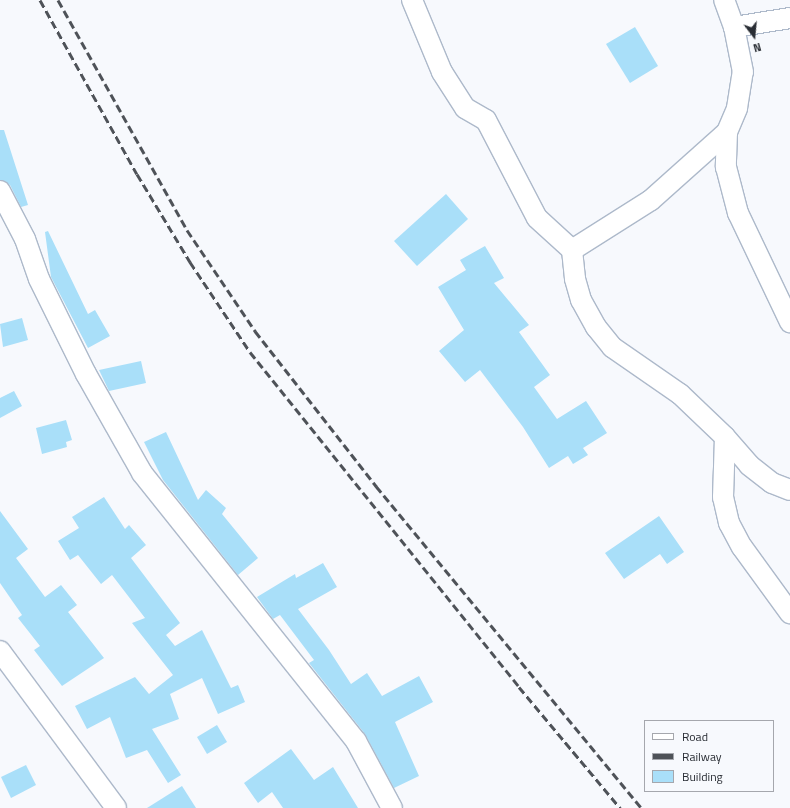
<!DOCTYPE html>
<html>
<head>
<meta charset="utf-8">
<style>
	body { margin:0 }
	#map { position:relative; width:790px; height:808px; overflow:hidden; background:#f7f9fd; font-family:"Titillium Web",sans-serif }
	div>[style] { position:absolute }
	.building>* { inset:0; background:#a9dff9 }
	.roads { filter:drop-shadow(1px 0 #adb9ca) drop-shadow(-1px 0 #adb9ca) drop-shadow(0 1px #adb9ca) drop-shadow(0 -1px #adb9ca) }
	.minor>* { height:20px; margin:-10px; padding:0 10px; transform-origin:10px; border-radius:10px; background:#fff }
	.rail>* { height:3px; margin-top:-1.5px; transform-origin:0; background:repeating-linear-gradient(90deg,#4e5258 0 8px,transparent 0 12px) }
	span { translate:-50% -50%; white-space:nowrap; text-align:center; line-height:1.15; -webkit-text-stroke:3px #f7f9fd; paint-order:stroke }
	.legend { position:absolute; left:644px; top:720px; width:130px; height:72px; box-sizing:border-box; background:#f7f9fd; border:1px solid #a5a7ad; margin:0; padding:5px 7px; list-style:none; font-size:12px; color:#292d34 }
	.legend li { display:flex; align-items:center; gap:8px; height:20px }
	.legend b { width:20px; border:1px solid #a5a7ad }
	.north { position:absolute; left:734px; top:16px; width:40px; height:40px; -webkit-text-stroke:3px #f7f9fd; paint-order:stroke; rotate:164deg; font-size:11px; font-weight:700; line-height:16px; text-align:center; color:#292d34 }
	.north::after { content:''; display:block; margin:auto; width:14px; height:18px; background:#292d34; clip-path:polygon(50% 0,100% 100%,50% 72%,0 100%) }
</style>
</head>
<body>
<div id="map">
	<div class="building">
		<div style="clip-path:polygon(635px 27px,658px 66px,630px 83px,606px 44px)"></div>
		<div style="clip-path:polygon(0 130px,4px 130px,28px 205px,21px 207px,10px 185px,0 180px)"></div>
		<div style="clip-path:polygon(446px 194px,468px 219px,417px 266px,394px 241px)"></div>
		<div style="clip-path:polygon(48px 231px,88px 314px,95px 310px,110px 336px,88px 348px,51px 277px,45px 232px)"></div>
		<div style="clip-path:polygon(485px 246px,504px 278px,494px 283px,529px 325px,519px 332px,550px 375px,534px 387px,557px 419px,586px 401px,607px 433px,583px 448px,588px 455px,573px 464px,568px 456px,549px 468px,523px 427px,480px 370px,465px 382px,439px 351px,464px 330px,438px 287px,466px 270px,460px 260px)"></div>
		<div style="clip-path:polygon(22px 318px,28px 340px,3px 347px,0 324px)"></div>
		<div style="clip-path:polygon(141px 361px,146px 383px,109px 391px,99px 370px)"></div>
		<div style="clip-path:polygon(14px 391px,22px 406px,0 418px,0 398px)"></div>
		<div style="clip-path:polygon(66px 420px,72px 440px,66px 442px,67px 447px,42px 454px,36px 428px)"></div>
		<div style="clip-path:polygon(166px 432px,198px 500px,206px 490px,226px 508px,222px 514px,258px 558px,238px 575px,163px 480px,144px 442px)"></div>
		<div style="clip-path:polygon(104px 497px,125px 529px,129px 525px,146px 545px,131px 558px,180px 623px,166px 635px,175px 646px,202px 630px,231px 688px,238px 685px,245px 702px,218px 714px,202px 678px,170px 694px,179px 719px,152px 729px,181px 775px,168px 783px,147px 750px,126px 758px,110px 717px,87px 729px,75px 706px,135px 677px,149px 694px,173px 675px,132px 623px,145px 618px,112px 575px,101px 584px,78px 555px,70px 560px,58px 541px,79px 528px,72px 517px)"></div>
		<div style="clip-path:polygon(0 511px,28px 549px,16px 558px,45px 597px,61px 585px,77px 605px,68px 612px,104px 658px,62px 686px,34px 650px,40px 646px,18px 618px,22px 615px,0 583px)"></div>
		<div style="clip-path:polygon(659px 516px,684px 552px,667px 564px,660px 554px,624px 579px,605px 553px)"></div>
		<div style="clip-path:polygon(323px 563px,337px 587px,298px 609px,329px 650px,351px 684px,367px 673px,382px 696px,419px 676px,433px 702px,395px 722px,419px 776px,394px 788px,365px 734px,309px 663px,314px 660px,280px 615px,273px 619px,257px 597px,295px 574px,296px 578px)"></div>
		<div style="clip-path:polygon(217px 725px,227px 742px,207px 754px,197px 737px)"></div>
		<div style="clip-path:polygon(291px 749px,314px 780px,333px 767px,358px 808px,283px 808px,272px 792px,258px 803px,244px 783px)"></div>
		<div style="clip-path:polygon(26px 765px,36px 785px,11px 798px,1px 777px)"></div>
		<div style="clip-path:polygon(182px 786px,196px 808px,147px 808px)"></div>
	</div>
	<div class="roads">
		<div class="minor">
			<div style="left:412px;top:0;width:78px;rotate:67.4deg"></div>
			<div style="left:442px;top:72px;width:43px;rotate:57.4deg"></div>
			<div style="left:465px;top:108px;width:24px;rotate:30deg"></div>
			<div style="left:486px;top:120px;width:110px;rotate:62.5deg"></div>
			<div style="left:537px;top:218px;width:47px;rotate:42.4deg"></div>
			<div style="left:572px;top:250px;width:29px;rotate:84deg"></div>
			<div style="left:575px;top:279px;width:22px;rotate:74deg"></div>
			<div style="left:581px;top:300px;width:31px;rotate:61deg"></div>
			<div style="left:596px;top:327px;width:26px;rotate:51deg"></div>
			<div style="left:612px;top:347px;width:83px;rotate:34.7deg"></div>
			<div style="left:680px;top:394px;width:62px;rotate:43.7deg"></div>
			<div style="left:725px;top:437px;width:60px;rotate:91.9deg"></div>
			<div style="left:723px;top:497px;width:27px;rotate:77deg"></div>
			<div style="left:729px;top:523px;width:27px;rotate:62deg"></div>
			<div style="left:742px;top:547px;width:82px;rotate:54deg"></div>
			<div style="left:734px;top:27px;width:57px;rotate:-9.1deg"></div>
			<div style="left:727px;top:132px;width:35px;rotate:92deg"></div>
			<div style="left:726px;top:167px;width:48px;rotate:75.4deg"></div>
			<div style="left:738px;top:213px;width:121px;rotate:64.5deg"></div>
			<div style="left:0;top:191px;width:54px;rotate:62.5deg"></div>
			<div style="left:25px;top:239px;width:42px;rotate:70.7deg"></div>
			<div style="left:39px;top:279px;width:106px;rotate:63.7deg"></div>
			<div style="left:86px;top:374px;width:114px;rotate:60.5deg"></div>
			<div style="left:142px;top:473px;width:343px;rotate:51.4deg"></div>
			<div style="left:356px;top:741px;width:76px;rotate:61.8deg"></div>
			<div style="left:572px;top:250px;width:93px;rotate:-32.3deg"></div>
			<div style="left:651px;top:200px;width:102px;rotate:-41.8deg"></div>
			<div style="left:727px;top:132px;width:26px;rotate:-67deg"></div>
			<div style="left:737px;top:108px;width:36px;rotate:-81deg"></div>
			<div style="left:743px;top:72px;width:46px;rotate:-101.3deg"></div>
			<div style="left:734px;top:27px;width:29px;rotate:-110deg"></div>
			<div style="left:725px;top:437px;width:37px;rotate:49deg"></div>
			<div style="left:749px;top:465px;width:29px;rotate:38deg"></div>
			<div style="left:772px;top:483px;width:19px;rotate:21deg"></div>
			<div style="left:0;top:651px;width:195px;rotate:53.5deg"></div>
		</div>
	</div>
	<div class="rail">
		<div style="left:40px;top:0;width:199px;rotate:60.9deg"></div>
		<div style="left:137px;top:174px;width:103px;rotate:58.9deg"></div>
		<div style="left:190px;top:262px;width:108px;rotate:56.3deg"></div>
		<div style="left:250px;top:352px;width:430px;rotate:51.2deg"></div>
		<div style="left:519px;top:687px;width:158px;rotate:50.1deg"></div>
		<div style="left:58px;top:0;width:264px;rotate:60.7deg"></div>
		<div style="left:187px;top:230px;width:122px;rotate:56deg"></div>
		<div style="left:255px;top:331px;width:197px;rotate:52deg"></div>
		<div style="left:376px;top:486px;width:417px;rotate:50.5deg"></div>
	</div>
	<ul class="legend">
	<li><b style="height:5px;background:#fff"></b>Road</li>
	<li><b style="height:5px;background:#4e5258"></b>Railway</li>
	<li><b style="height:11px;background:#a9dff9"></b>Building</li>
	</ul>
	<div class="north">N</div>
</div>
</body>
</html>
